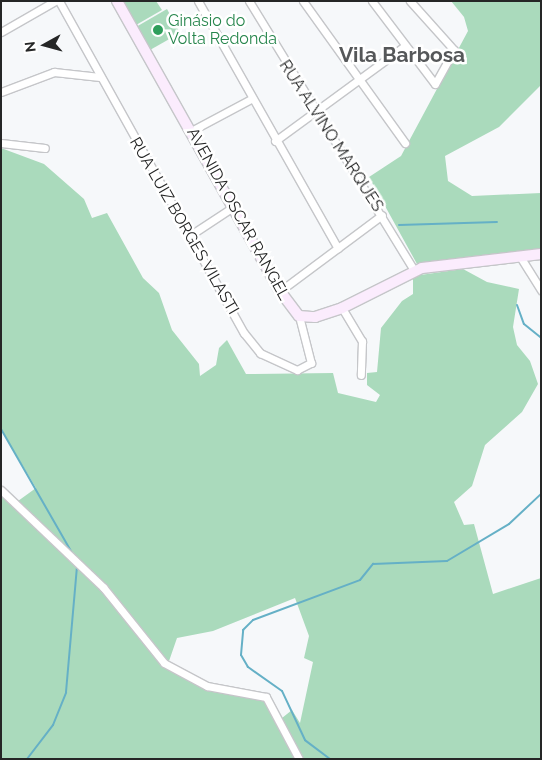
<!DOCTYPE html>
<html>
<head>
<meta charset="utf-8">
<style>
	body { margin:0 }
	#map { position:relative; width:542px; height:760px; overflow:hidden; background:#f6f8fa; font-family:Raleway,sans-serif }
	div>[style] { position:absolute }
	.green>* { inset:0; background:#aadabc }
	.stream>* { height:2px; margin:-1px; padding:0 1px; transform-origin:1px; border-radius:1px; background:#65b0c6 }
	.roads { filter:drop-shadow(1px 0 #c5c6c9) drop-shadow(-1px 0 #c5c6c9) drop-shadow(0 1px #c5c6c9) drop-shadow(0 -1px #c5c6c9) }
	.street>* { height:7px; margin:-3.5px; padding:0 3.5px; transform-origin:3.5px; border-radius:3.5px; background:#fff }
	.secondary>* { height:10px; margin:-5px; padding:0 5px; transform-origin:5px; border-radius:5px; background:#fbecfd }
	.dots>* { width:14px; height:14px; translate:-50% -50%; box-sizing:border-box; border:2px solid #fff; border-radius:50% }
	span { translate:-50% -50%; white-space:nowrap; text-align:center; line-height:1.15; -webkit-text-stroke:5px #fff; paint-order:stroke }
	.leisure-label { font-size:16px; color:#27864d }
	.left { translate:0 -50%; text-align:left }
	.street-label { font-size:16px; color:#252626 }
	.district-label { font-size:21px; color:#555759; font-weight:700 }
	.frame { position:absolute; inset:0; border:2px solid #252626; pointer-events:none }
	.north { position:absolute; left:20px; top:20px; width:50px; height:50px; -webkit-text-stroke:4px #fff; paint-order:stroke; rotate:263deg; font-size:14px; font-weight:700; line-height:20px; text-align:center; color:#252626 }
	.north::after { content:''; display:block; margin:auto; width:18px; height:22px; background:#252626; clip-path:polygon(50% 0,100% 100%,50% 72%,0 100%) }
</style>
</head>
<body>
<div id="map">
	<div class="green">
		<div style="clip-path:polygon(122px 1px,156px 1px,162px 10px,136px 25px)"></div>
		<div style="clip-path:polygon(451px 1px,541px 1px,541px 85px,499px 127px,445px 156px,448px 181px,472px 196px,541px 193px,541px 251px,417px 264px,369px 177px,401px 156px,468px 31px,464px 17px)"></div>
		<div style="clip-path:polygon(167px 9px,180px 33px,150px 50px,136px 27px)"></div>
		<div style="clip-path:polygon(evenodd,1px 148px,44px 164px,84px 199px,92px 218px,107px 213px,143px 278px,159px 293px,172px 330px,199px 364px,200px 376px,216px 365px,219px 348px,227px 340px,246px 374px,333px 373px,338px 393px,376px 402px,380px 395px,367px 385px,367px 373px,377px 372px,381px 328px,402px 301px,413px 294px,413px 276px,463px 269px,487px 282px,519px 289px,513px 327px,517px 345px,530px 361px,538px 384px,522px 412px,485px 445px,472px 486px,454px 502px,464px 525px,474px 524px,493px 594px,541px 578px,541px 759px,1px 759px,1px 488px,18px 501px,36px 488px,1px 429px,1px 148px,295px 598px,309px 636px,304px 658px,313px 662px,300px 723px,292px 710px,277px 722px,263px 694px,196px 682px,168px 664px,177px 638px,213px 631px,295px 598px)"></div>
	</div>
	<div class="stream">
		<div style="left:399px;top:225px;width:98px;rotate:-1.8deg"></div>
		<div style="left:517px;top:305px;width:20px;rotate:70deg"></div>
		<div style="left:524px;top:324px;width:22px;rotate:39deg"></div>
		<div style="left:1px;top:429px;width:143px;rotate:60.2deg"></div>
		<div style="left:27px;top:759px;width:43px;rotate:-52.6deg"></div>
		<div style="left:53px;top:725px;width:35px;rotate:-68deg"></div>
		<div style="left:66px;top:692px;width:126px;rotate:-85deg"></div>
		<div style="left:330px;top:759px;width:31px;rotate:-143deg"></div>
		<div style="left:305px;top:740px;width:54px;rotate:-115.1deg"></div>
		<div style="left:282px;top:691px;width:42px;rotate:-144.8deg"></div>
		<div style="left:248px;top:667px;width:14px;rotate:-120deg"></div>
		<div style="left:241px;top:655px;width:25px;rotate:-85deg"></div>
		<div style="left:243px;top:630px;width:14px;rotate:-45deg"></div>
		<div style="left:253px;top:620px;width:114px;rotate:-20.5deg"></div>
		<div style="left:360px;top:580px;width:21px;rotate:-51deg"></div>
		<div style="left:373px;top:564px;width:74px;rotate:-2.3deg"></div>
		<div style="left:447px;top:561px;width:72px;rotate:-30.8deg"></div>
		<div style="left:509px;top:524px;width:44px;rotate:-43.2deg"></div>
	</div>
	<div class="roads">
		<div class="street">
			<div style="left:59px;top:1px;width:380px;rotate:60.9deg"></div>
			<div style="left:244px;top:333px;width:26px;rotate:51deg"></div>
			<div style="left:260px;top:353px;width:41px;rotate:24.7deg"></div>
			<div style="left:297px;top:370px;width:16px;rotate:-27deg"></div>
			<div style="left:311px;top:363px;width:49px;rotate:-104.3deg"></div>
			<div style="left:198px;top:1px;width:284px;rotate:60.5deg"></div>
			<div style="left:249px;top:1px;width:316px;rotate:58.5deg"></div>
			<div style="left:303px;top:1px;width:175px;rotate:54.3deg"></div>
			<div style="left:372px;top:1px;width:104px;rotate:52.8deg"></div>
			<div style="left:435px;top:84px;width:39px;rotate:-61deg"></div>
			<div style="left:454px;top:50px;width:66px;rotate:-131.9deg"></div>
			<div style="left:1px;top:32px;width:62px;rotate:-29.9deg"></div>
			<div style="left:1px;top:92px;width:57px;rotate:-20.7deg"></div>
			<div style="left:54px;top:72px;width:46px;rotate:6.2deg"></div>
			<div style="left:191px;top:131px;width:68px;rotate:-28.1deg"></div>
			<div style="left:275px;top:141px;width:161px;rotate:-36.2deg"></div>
			<div style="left:1px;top:143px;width:44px;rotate:6.5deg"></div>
			<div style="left:189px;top:236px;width:53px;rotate:-33.4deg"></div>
			<div style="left:521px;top:258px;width:38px;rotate:58deg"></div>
			<div style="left:280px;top:291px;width:127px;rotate:-36.7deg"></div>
			<div style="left:342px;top:308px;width:39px;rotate:59deg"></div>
			<div style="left:362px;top:341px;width:34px;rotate:92deg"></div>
			<div style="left:1px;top:490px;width:141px;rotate:43.6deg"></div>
			<div style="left:103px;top:587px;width:97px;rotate:51.2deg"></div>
			<div style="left:164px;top:663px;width:49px;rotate:28.1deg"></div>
			<div style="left:207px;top:686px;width:60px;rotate:10.6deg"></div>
			<div style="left:266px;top:697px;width:70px;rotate:62deg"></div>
		</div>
		<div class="secondary">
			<div style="left:117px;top:1px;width:333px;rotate:60.7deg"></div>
			<div style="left:280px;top:291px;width:31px;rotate:53deg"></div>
			<div style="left:299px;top:316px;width:16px;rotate:4deg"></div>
			<div style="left:315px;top:317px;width:28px;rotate:-18deg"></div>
			<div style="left:342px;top:308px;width:89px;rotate:-26.6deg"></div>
			<div style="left:422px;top:268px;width:120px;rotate:-6.7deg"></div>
		</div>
	</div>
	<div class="dots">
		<div style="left:158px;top:30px;background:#2e9e5b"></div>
	</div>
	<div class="leisure-label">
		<span class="left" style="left:168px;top:30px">Ginásio do<br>Volta Redonda</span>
	</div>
	<div class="street-label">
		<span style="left:331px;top:136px;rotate:57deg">RUA ALVINO MARQUES</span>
		<span style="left:238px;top:214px;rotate:61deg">AVENIDA OSCAR RANGEL</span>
		<span style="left:184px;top:226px;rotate:60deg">RUA LUIZ BORGES VILASTI</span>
	</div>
	<div class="district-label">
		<span style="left:402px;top:55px">Vila Barbosa</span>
	</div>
	<div class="frame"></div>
	<div class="north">N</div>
</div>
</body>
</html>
